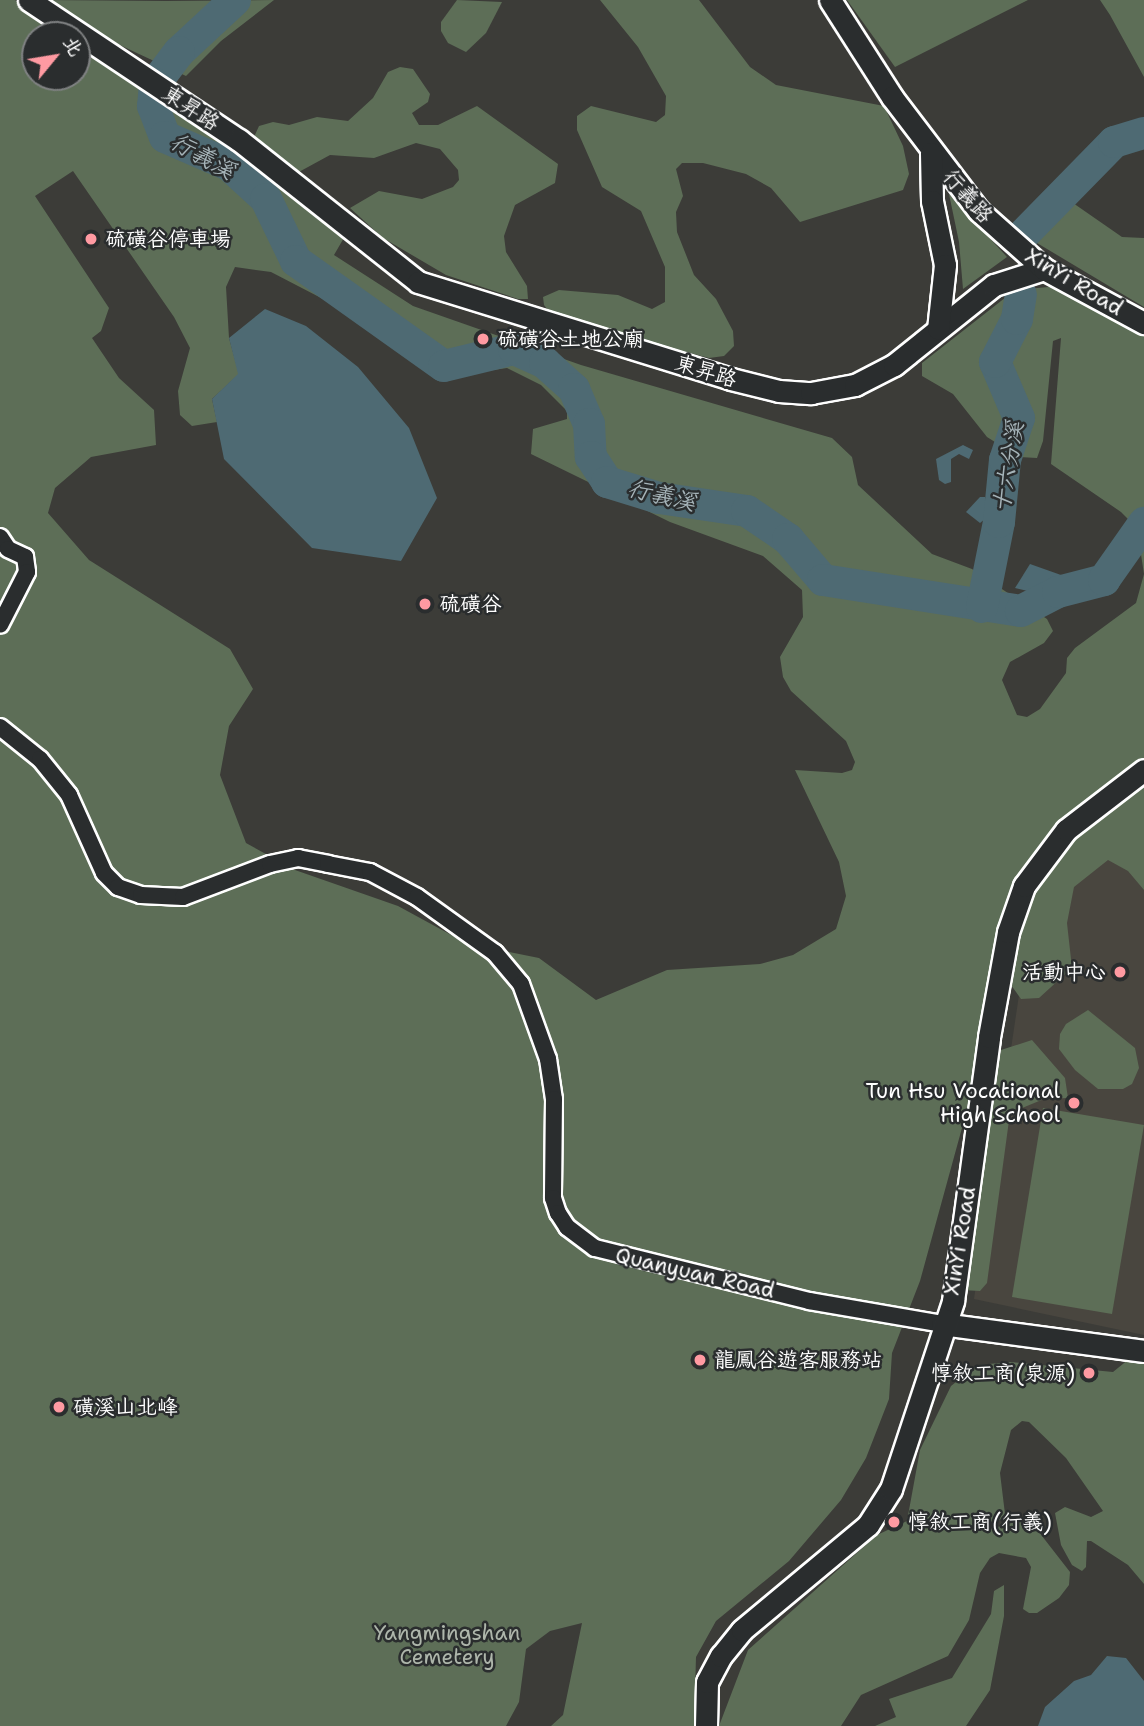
<!DOCTYPE html>
<html>
<head>
<meta charset="utf-8">
<style>
	body { margin:0 }
	#map { position:relative; width:1144px; height:1726px; overflow:hidden; background:#3c3c38; font-family:"Shantell Sans","LXGW WenKai TC",sans-serif }
	div>[style] { position:absolute }
	.built>* { inset:0; background:#49463f }
	.green>* { inset:0; background:#5d6e57 }
	.water>* { inset:0; background:#4e6a73 }
	.river>* { height:32px; margin:-16px; padding:0 16px; transform-origin:16px; border-radius:16px; background:#4e6a73 }
	.roads { filter:drop-shadow(2px 0 #fff) drop-shadow(-2px 0 #fff) drop-shadow(0 2px #fff) drop-shadow(0 -2px #fff) }
	.street>* { height:16px; margin:-8px; padding:0 8px; transform-origin:8px; border-radius:8px; background:#2a2d2e }
	.secondary>* { height:21px; margin:-10.5px; padding:0 10.5px; transform-origin:10.5px; border-radius:10.5px; background:#2a2d2e }
	.dots>* { width:19px; height:19px; translate:-50% -50%; box-sizing:border-box; border:4px solid #2a2d2e; border-radius:50% }
	span { translate:-50% -50%; white-space:nowrap; text-align:center; line-height:1.15; -webkit-text-stroke:5px #2a2d2e; paint-order:stroke }
	.street-label { font-size:21px; color:#fff }
	.poi-label { font-size:21px; color:#fff }
	.left { translate:0 -50%; text-align:left }
	.right { translate:-100% -50%; text-align:right }
	.park-label { font-size:21px; color:#aeb6ab }
	.water-label { font-size:23px; color:#a6b4b9; font-style:italic }
	.north { position:absolute; left:21px; top:21px; width:70px; height:70px; box-sizing:border-box; background:#2a2d2e; border:2px solid #7f8182; border-radius:50%; rotate:60deg; font-size:19px; font-weight:700; line-height:28px; text-align:center; color:#fff }
	.north::after { content:''; display:block; margin:auto; width:24px; height:32px; background:#ff9aa2; clip-path:polygon(50% 0,100% 100%,50% 72%,0 100%) }
</style>
</head>
<body>
<div id="map">
	<div class="built">
		<div style="clip-path:polygon(1144px 793px,1144px 1335px,974px 1299px,1032px 907px)"></div>
	</div>
	<div class="green">
		<div style="clip-path:polygon(evenodd,0 0,15px 0,65px 35px,35px 35px,35px 77px,77px 77px,77px 44px,275px 180px,345px 236px,334px 255px,413px 306px,581px 365px,832px 438px,852px 457px,858px 485px,932px 554px,972px 569px,1047px 619px,1053px 631px,1044px 643px,1010px 662px,1002px 680px,1017px 715px,1027px 717px,1040px 709px,1066px 673px,1067px 658px,1075px 648px,1136px 603px,1144px 574px,1140px 548px,1132px 523px,1121px 512px,1051px 464px,1061px 338px,1053px 341px,1043px 441px,1037px 458px,1019px 457px,987px 437px,953px 394px,922px 376px,922px 363px,1015px 290px,1059px 286px,1144px 332px,1144px 759px,1083px 815px,1014px 890px,965px 1117px,920px 1281px,892px 1353px,889px 1399px,866px 1458px,841px 1500px,789px 1561px,716px 1621px,696px 1657px,694px 1726px,551px 1726px,563px 1715px,582px 1623px,550px 1631px,526px 1649px,519px 1702px,506px 1726px,0 1726px,0 0,73px 171px,174px 317px,190px 348px,178px 391px,180px 415px,192px 426px,217px 422px,212px 399px,239px 374px,229px 338px,226px 287px,235px 267px,271px 272px,377px 327px,430px 368px,466px 374px,507px 368px,541px 385px,567px 411px,567px 419px,533px 429px,531px 454px,670px 522px,763px 556px,802px 590px,803px 617px,780px 657px,783px 677px,791px 691px,846px 741px,855px 762px,852px 770px,842px 773px,795px 770px,839px 862px,846px 896px,836px 929px,793px 955px,760px 964px,667px 970px,596px 1000px,539px 958px,466px 943px,398px 906px,295px 870px,246px 843px,220px 775px,229px 726px,253px 689px,230px 649px,89px 560px,48px 513px,55px 488px,91px 457px,156px 445px,154px 410px,119px 378px,92px 338px,101px 331px,109px 308px,35px 196px,73px 171px)"></div>
		<div style="clip-path:polygon(42px 0,166px 1px,274px 0,221px 41px,186px 76px,107px 39px)"></div>
		<div style="clip-path:polygon(457px 0,502px 2px,486px 33px,466px 52px,448px 43px,441px 31px,441px 22px)"></div>
		<div style="clip-path:polygon(600px 0,699px 0,750px 67px,776px 85px,884px 106px,903px 146px,909px 174px,903px 190px,800px 222px,771px 188px,746px 174px,703px 163px,682px 163px,676px 169px,683px 196px,676px 212px,677px 232px,694px 275px,716px 299px,733px 331px,734px 346px,724px 356px,709px 358px,645px 341px,551px 314px,544px 305px,543px 297px,559px 290px,618px 295px,652px 309px,665px 302px,665px 267px,641px 211px,602px 187px,577px 130px,577px 116px,591px 106px,656px 122px,665px 115px,666px 96px,638px 47px)"></div>
		<div style="clip-path:polygon(847px 0,1028px 0,895px 67px)"></div>
		<div style="clip-path:polygon(1100px 0,1144px 0,1144px 77px,1110px 15px)"></div>
		<div style="clip-path:polygon(400px 67px,413px 69px,430px 94px,428px 102px,412px 113px,419px 125px,438px 125px,477px 106px,558px 164px,555px 183px,515px 205px,504px 236px,506px 252px,527px 286px,528px 299px,518px 299px,446px 275px,383px 238px,350px 208px,379px 191px,422px 199px,453px 187px,459px 180px,458px 170px,440px 149px,416px 143px,374px 158px,330px 155px,297px 173px,254px 137px,259px 126px,273px 122px,289px 125px,317px 117px,348px 121px,373px 98px,388px 72px)"></div>
		<div style="clip-path:polygon(949px 194px,1007px 257px,963px 289px,959px 242px)"></div>
		<div style="clip-path:polygon(1073px 203px,1122px 237px,1144px 238px,1144px 307px,1037px 243px,1035px 237px)"></div>
		<div style="clip-path:polygon(1144px 778px,1144px 890px,1128px 871px,1108px 860px,1074px 887px,1067px 923px,1072px 968px,1039px 998px,1021px 999px,1011px 985px,1025px 898px,1087px 825px)"></div>
		<div style="clip-path:polygon(1088px 1010px,1135px 1048px,1139px 1068px,1132px 1084px,1123px 1089px,1098px 1089px,1075px 1070px,1059px 1049px,1060px 1034px,1066px 1024px)"></div>
		<div style="clip-path:polygon(1032px 1040px,1065px 1078px,1068px 1098px,1044px 1099px,1010px 1113px,987px 1283px,980px 1291px,961px 1290px,956px 1282px,1001px 1050px)"></div>
		<div style="clip-path:polygon(1043px 1108px,1144px 1125px,1112px 1314px,1012px 1297px)"></div>
		<div style="clip-path:polygon(1129px 1359px,1144px 1359px,1144px 1584px,1128px 1565px,1091px 1541px,1087px 1541px,1086px 1567px,1082px 1571px,1072px 1565px,1061px 1545px,1055px 1513px,1065px 1507px,1091px 1517px,1103px 1511px,1066px 1458px,1029px 1422px,1022px 1421px,1011px 1430px,1000px 1473px,1005px 1514px,1000px 1520px,973px 1525px,990px 1529px,1019px 1521px,1035px 1527px,1070px 1572px,1069px 1585px,1059px 1598px,1037px 1613px,1029px 1613px,1023px 1609px,1031px 1567px,1026px 1558px,999px 1553px,990px 1558px,980px 1573px,969px 1620px,948px 1656px,861px 1695px,841px 1726px,719px 1726px,748px 1650px,877px 1535px,907px 1521px,920px 1450px,951px 1386px,977px 1365px,1011px 1362px,1113px 1372px)"></div>
		<div style="clip-path:polygon(1004px 1585px,1004px 1616px,990px 1690px,966px 1726px,875px 1726px,896px 1717px,889px 1699px,952px 1678px,991px 1614px,994px 1591px)"></div>
	</div>
	<div class="water">
		<div style="clip-path:polygon(265px 309px,306px 326px,358px 367px,409px 428px,437px 498px,401px 561px,312px 548px,224px 459px,212px 399px,238px 374px,229px 338px)"></div>
		<div style="clip-path:polygon(963px 445px,973px 450px,969px 459px,959px 454px,951px 459px,951px 482px,945px 484px,939px 480px,936px 459px)"></div>
		<div style="clip-path:polygon(980px 497px,985px 497px,990px 515px,980px 523px,966px 512px)"></div>
		<div style="clip-path:polygon(1030px 564px,1061px 575px,1060px 586px,1032px 592px,1015px 588px)"></div>
		<div style="clip-path:polygon(1107px 1656px,1126px 1658px,1144px 1681px,1144px 1726px,1038px 1726px,1045px 1707px,1074px 1681px,1091px 1675px)"></div>
	</div>
	<div class="river">
		<div style="left:235px;top:0;width:76px;rotate:137.1deg"></div>
		<div style="left:179px;top:52px;width:40px;rotate:127deg"></div>
		<div style="left:155px;top:84px;width:22px;rotate:95deg"></div>
		<div style="left:153px;top:106px;width:33px;rotate:69deg"></div>
		<div style="left:165px;top:137px;width:70px;rotate:23.6deg"></div>
		<div style="left:229px;top:165px;width:50px;rotate:42.6deg"></div>
		<div style="left:266px;top:199px;width:69px;rotate:64.2deg"></div>
		<div style="left:296px;top:261px;width:181px;rotate:35.4deg"></div>
		<div style="left:444px;top:366px;width:72px;rotate:-13.7deg"></div>
		<div style="left:514px;top:349px;width:34px;rotate:24deg"></div>
		<div style="left:545px;top:363px;width:39px;rotate:42deg"></div>
		<div style="left:574px;top:389px;width:38px;rotate:67deg"></div>
		<div style="left:589px;top:424px;width:33px;rotate:87deg"></div>
		<div style="left:591px;top:457px;width:30px;rotate:57deg"></div>
		<div style="left:607px;top:482px;width:54px;rotate:17.1deg"></div>
		<div style="left:659px;top:498px;width:89px;rotate:8.4deg"></div>
		<div style="left:747px;top:511px;width:50px;rotate:34.3deg"></div>
		<div style="left:788px;top:539px;width:54px;rotate:49.5deg"></div>
		<div style="left:823px;top:580px;width:200px;rotate:8.9deg"></div>
		<div style="left:1021px;top:611px;width:42px;rotate:-27.2deg"></div>
		<div style="left:1058px;top:592px;width:48px;rotate:-14.6deg"></div>
		<div style="left:1104px;top:580px;width:70px;rotate:-54.9deg"></div>
		<div style="left:1025px;top:233px;width:127px;rotate:-45.6deg"></div>
		<div style="left:1114px;top:142px;width:31px;rotate:-17deg"></div>
		<div style="left:982px;top:607px;width:87px;rotate:-78.7deg"></div>
		<div style="left:999px;top:522px;width:62px;rotate:-84.5deg"></div>
		<div style="left:1005px;top:460px;width:44px;rotate:-71.6deg"></div>
		<div style="left:1019px;top:418px;width:61px;rotate:-113.2deg"></div>
		<div style="left:995px;top:362px;width:48px;rotate:-62.9deg"></div>
		<div style="left:1017px;top:319px;width:25px;rotate:-81deg"></div>
	</div>
	<div class="roads">
		<div class="street">
			<div style="left:0;top:537px;width:14px;rotate:56deg"></div>
			<div style="left:8px;top:549px;width:19px;rotate:25deg"></div>
			<div style="left:25px;top:557px;width:15px;rotate:82deg"></div>
			<div style="left:27px;top:572px;width:59px;rotate:117deg"></div>
			<div style="left:0;top:727px;width:51px;rotate:38.7deg"></div>
			<div style="left:40px;top:759px;width:46px;rotate:51.1deg"></div>
			<div style="left:69px;top:795px;width:85px;rotate:65.8deg"></div>
			<div style="left:104px;top:873px;width:20px;rotate:45deg"></div>
			<div style="left:118px;top:887px;width:24px;rotate:19deg"></div>
			<div style="left:141px;top:895px;width:42px;rotate:2.7deg"></div>
			<div style="left:183px;top:897px;width:93px;rotate:-20.8deg"></div>
			<div style="left:270px;top:864px;width:29px;rotate:-12deg"></div>
			<div style="left:298px;top:858px;width:31px;rotate:11deg"></div>
			<div style="left:328px;top:864px;width:43px;rotate:10.8deg"></div>
			<div style="left:370px;top:872px;width:53px;rotate:28deg"></div>
			<div style="left:417px;top:897px;width:96px;rotate:35.7deg"></div>
			<div style="left:495px;top:953px;width:40px;rotate:50deg"></div>
			<div style="left:521px;top:984px;width:80px;rotate:70.2deg"></div>
			<div style="left:548px;top:1059px;width:40px;rotate:81.5deg"></div>
			<div style="left:554px;top:1099px;width:99px;rotate:90.6deg"></div>
			<div style="left:553px;top:1198px;width:16px;rotate:72deg"></div>
			<div style="left:558px;top:1213px;width:17px;rotate:57deg"></div>
			<div style="left:567px;top:1227px;width:35px;rotate:37deg"></div>
			<div style="left:595px;top:1248px;width:220px;rotate:13.9deg"></div>
			<div style="left:809px;top:1301px;width:135px;rotate:9.8deg"></div>
		</div>
		<div class="secondary">
			<div style="left:29px;top:0;width:252px;rotate:33.7deg"></div>
			<div style="left:239px;top:140px;width:228px;rotate:38.4deg"></div>
			<div style="left:418px;top:282px;width:328px;rotate:17.2deg"></div>
			<div style="left:731px;top:379px;width:49px;rotate:14deg"></div>
			<div style="left:779px;top:391px;width:32px;rotate:4deg"></div>
			<div style="left:811px;top:393px;width:45px;rotate:-10.3deg"></div>
			<div style="left:855px;top:385px;width:44px;rotate:-27.1deg"></div>
			<div style="left:894px;top:365px;width:128px;rotate:-38.7deg"></div>
			<div style="left:994px;top:285px;width:52px;rotate:-17.7deg"></div>
			<div style="left:830px;top:0;width:115px;rotate:57.4deg"></div>
			<div style="left:892px;top:97px;width:143px;rotate:52.7deg"></div>
			<div style="left:979px;top:211px;width:87px;rotate:41.7deg"></div>
			<div style="left:1044px;top:269px;width:114px;rotate:28.4deg"></div>
			<div style="left:931px;top:153px;width:48px;rotate:88.8deg"></div>
			<div style="left:932px;top:201px;width:65px;rotate:78.5deg"></div>
			<div style="left:945px;top:265px;width:64px;rotate:96.2deg"></div>
			<div style="left:942px;top:1324px;width:204px;rotate:7.6deg"></div>
			<div style="left:706px;top:1726px;width:44px;rotate:-88.7deg"></div>
			<div style="left:707px;top:1682px;width:30px;rotate:-62deg"></div>
			<div style="left:721px;top:1656px;width:33px;rotate:-51deg"></div>
			<div style="left:742px;top:1630px;width:164px;rotate:-39.8deg"></div>
			<div style="left:868px;top:1525px;width:43px;rotate:-57.4deg"></div>
			<div style="left:891px;top:1489px;width:198px;rotate:-71.7deg"></div>
			<div style="left:953px;top:1301px;width:266px;rotate:-82.2deg"></div>
			<div style="left:989px;top:1037px;width:107px;rotate:-79.7deg"></div>
			<div style="left:1008px;top:932px;width:49px;rotate:-70.8deg"></div>
			<div style="left:1024px;top:886px;width:70px;rotate:-53.1deg"></div>
			<div style="left:1066px;top:830px;width:98px;rotate:-37.6deg"></div>
		</div>
	</div>
	<div class="dots">
		<div style="left:91px;top:239px;background:#ff9aa2"></div>
		<div style="left:483px;top:339px;background:#ff9aa2"></div>
		<div style="left:425px;top:604px;background:#ff9aa2"></div>
		<div style="left:1120px;top:972px;background:#ff9aa2"></div>
		<div style="left:1074px;top:1103px;background:#ff9aa2"></div>
		<div style="left:700px;top:1360px;background:#ff9aa2"></div>
		<div style="left:1089px;top:1373px;background:#ff9aa2"></div>
		<div style="left:59px;top:1407px;background:#ff9aa2"></div>
		<div style="left:894px;top:1522px;background:#ff9aa2"></div>
	</div>
	<div class="street-label">
		<span style="left:191px;top:108px;rotate:33deg">東昇路</span>
		<span style="left:968px;top:196px;rotate:49deg">行義路</span>
		<span style="left:1074px;top:282px;rotate:31deg">XinYi Road</span>
		<span style="left:706px;top:371px;rotate:17deg">東昇路</span>
		<span style="left:960px;top:1241px;rotate:-81deg">XinYi Road</span>
		<span style="left:695px;top:1273px;rotate:13deg">Quanyuan Road</span>
	</div>
	<div class="poi-label">
		<span class="left" style="left:105px;top:239px">硫磺谷停車場</span>
		<span class="left" style="left:497px;top:339px">硫磺谷土地公廟</span>
		<span class="left" style="left:439px;top:604px">硫磺谷</span>
		<span class="right" style="left:1106px;top:972px">活動中心</span>
		<span class="right" style="left:1060px;top:1103px">Tun Hsu Vocational<br>High School</span>
		<span class="left" style="left:714px;top:1360px">龍鳳谷遊客服務站</span>
		<span class="right" style="left:1075px;top:1373px">惇敘工商(泉源)</span>
		<span class="left" style="left:73px;top:1407px">磺溪山北峰</span>
		<span class="left" style="left:908px;top:1522px">惇敘工商(行義)</span>
	</div>
	<div class="park-label">
		<span style="left:447px;top:1645px">Yangmingshan<br>Cemetery</span>
	</div>
	<div class="water-label">
		<span style="left:203px;top:156px;rotate:29deg">行義溪</span>
		<span style="left:1008px;top:467px;rotate:-81deg">十六分溪</span>
		<span style="left:662px;top:495px;rotate:13deg">行義溪</span>
	</div>
	<div class="north">北</div>
</div>
</body>
</html>
